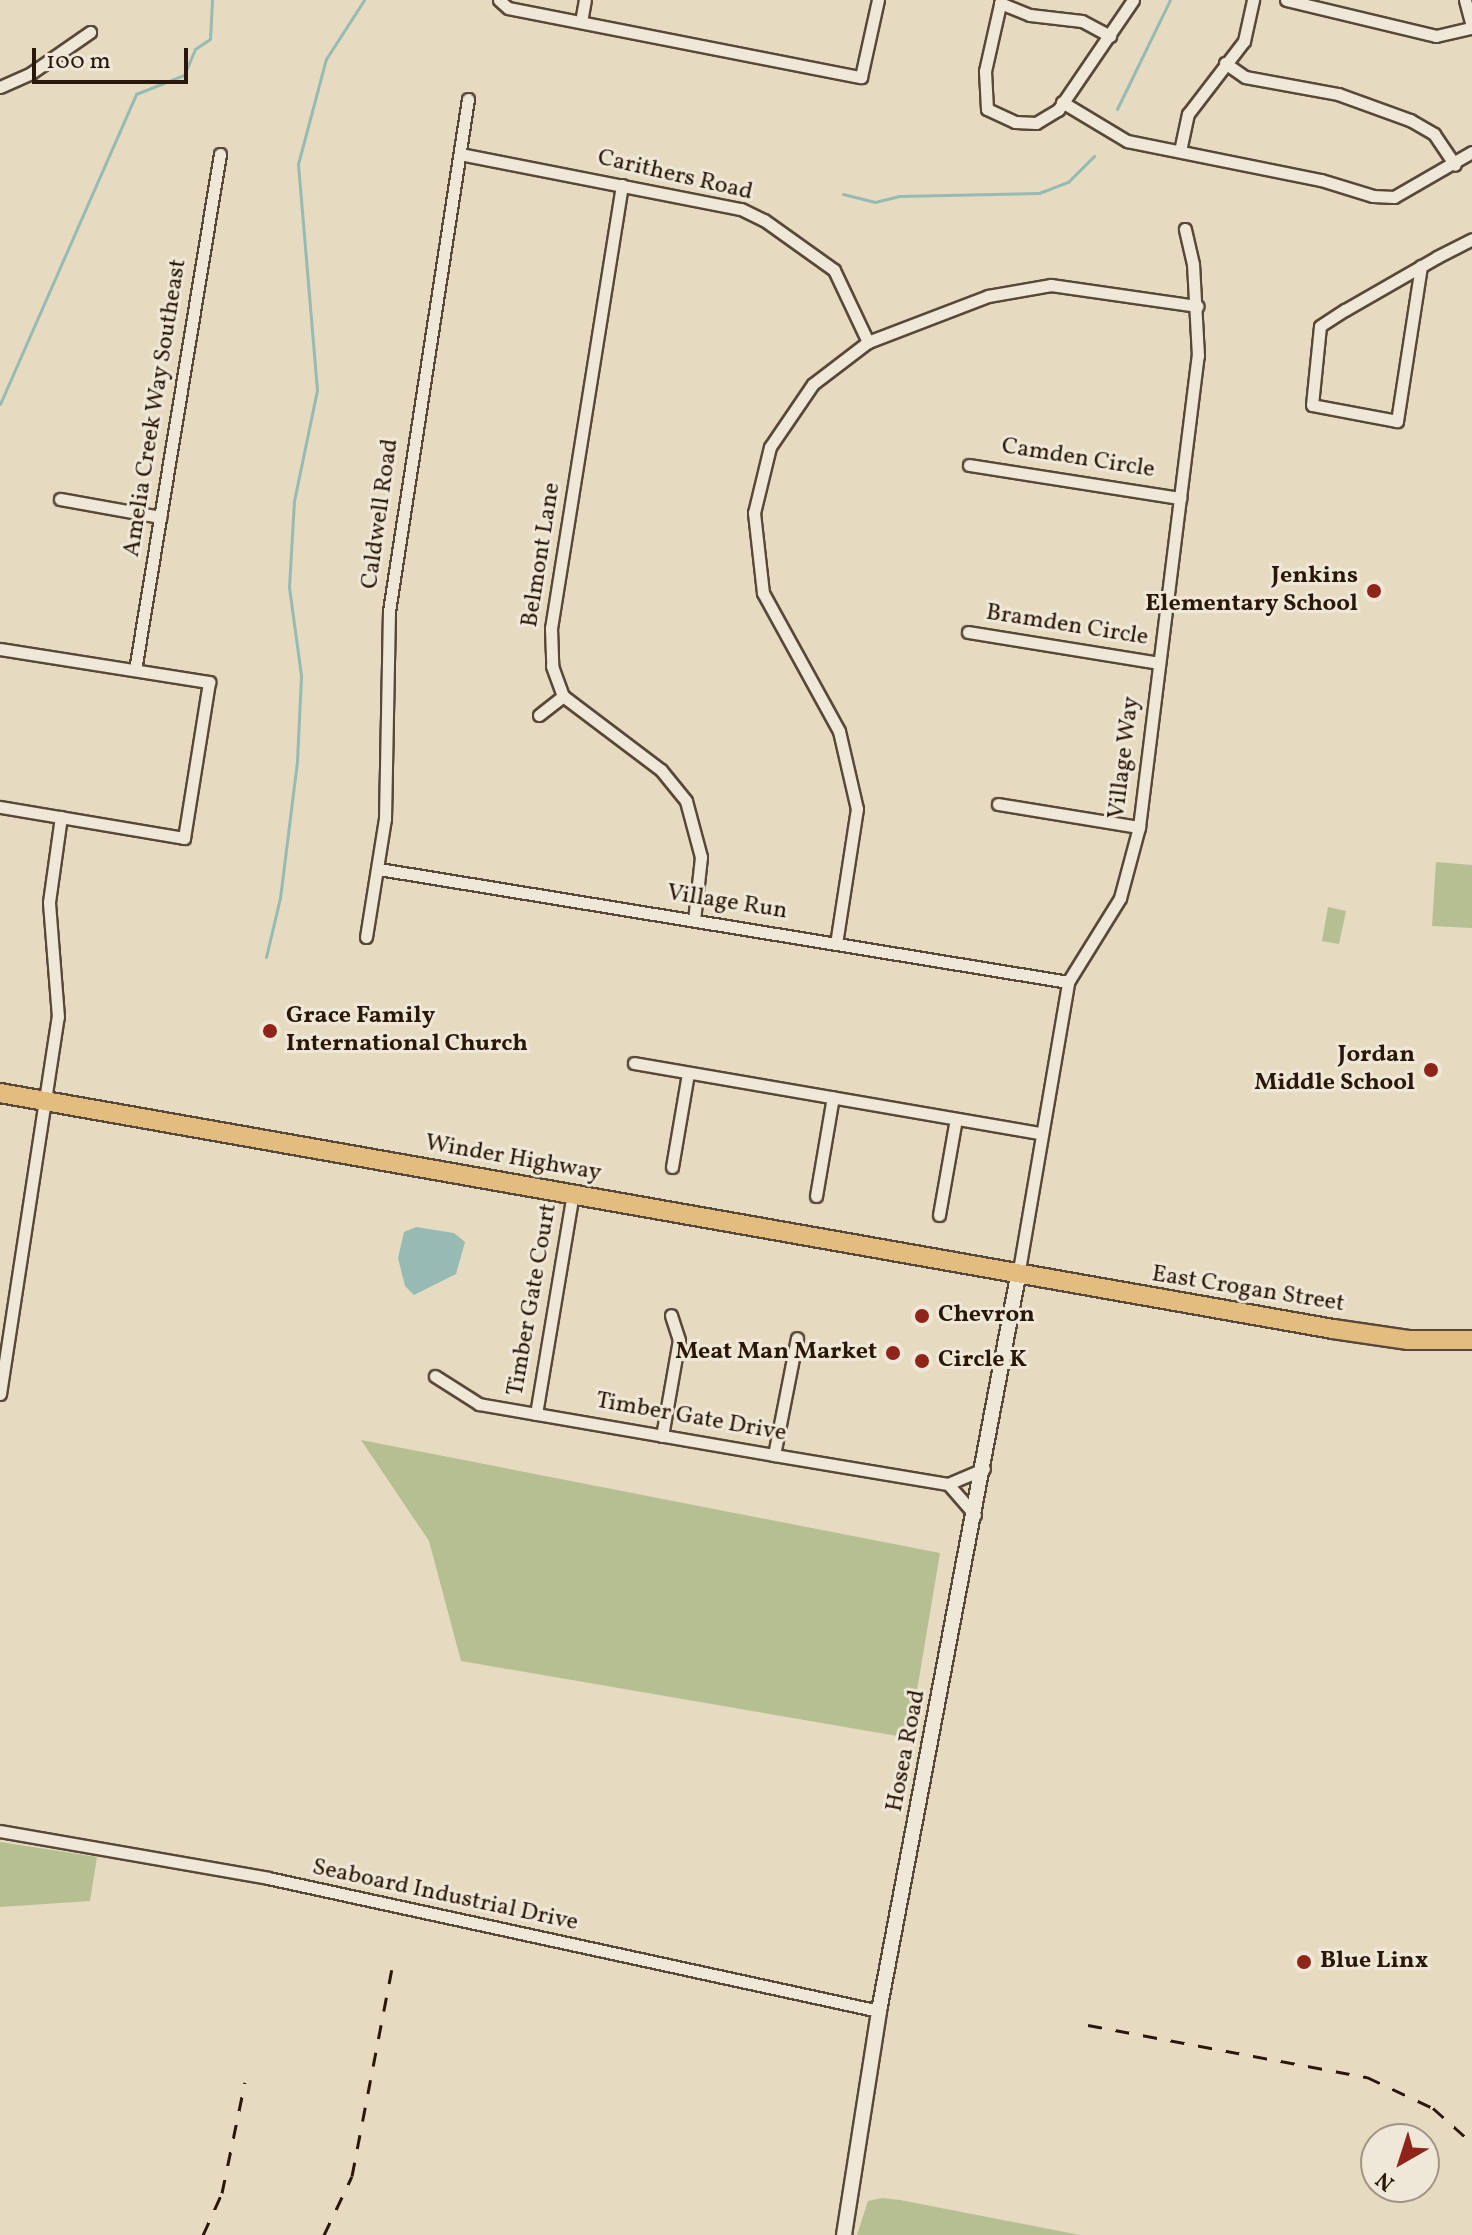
<!DOCTYPE html>
<html>
<head>
<meta charset="utf-8">
<style>
	body { margin:0 }
	#map { position:relative; width:1472px; height:2235px; overflow:hidden; background:#e6dac1; font-family:Vollkorn,serif }
	div>[style] { position:absolute }
	.green>* { inset:0; background:#b6bf92 }
	.water>* { inset:0; background:#96bbb3 }
	.stream>* { height:3px; margin:-1.5px; padding:0 1.5px; transform-origin:1.5px; border-radius:1.5px; background:#96bbb3 }
	.roads { filter:drop-shadow(2px 0 #584837) drop-shadow(-2px 0 #584837) drop-shadow(0 2px #584837) drop-shadow(0 -2px #584837) }
	.minor>* { height:11px; margin:-5.5px; padding:0 5.5px; transform-origin:5.5px; border-radius:5.5px; background:#efe7d7 }
	.tertiary>* { height:14px; margin:-7px; padding:0 7px; transform-origin:7px; border-radius:7px; background:#efe7d7 }
	.primary>* { height:18px; margin:-9px; padding:0 9px; transform-origin:9px; border-radius:9px; background:#e3bd80 }
	.rail>* { height:3px; margin-top:-1.5px; transform-origin:0; background:repeating-linear-gradient(90deg,#291709 0 14px,transparent 0 28px) }
	.dots>* { width:22px; height:22px; translate:-50% -50%; box-sizing:border-box; border:4px solid #efe7d7; border-radius:50% }
	span { translate:-50% -50%; white-space:nowrap; text-align:center; line-height:1.15; -webkit-text-stroke:6px #efe7d7; paint-order:stroke }
	.street-label { font-size:24px; color:#291709 }
	.poi-label { font-size:24px; color:#291709; font-weight:700 }
	.right { translate:-100% -50%; text-align:right }
	.left { translate:0 -50%; text-align:left }
	.north { position:absolute; left:1360px; top:2123px; width:80px; height:80px; box-sizing:border-box; background:#efe7d7; border:2px solid #a09485; border-radius:50%; rotate:219deg; font-size:22px; font-weight:700; line-height:32px; text-align:center; color:#291709 }
	.north::after { content:''; display:block; margin:auto; width:28px; height:36px; background:#8f2418; clip-path:polygon(50% 0,100% 100%,50% 72%,0 100%) }
	.scale { position:absolute; left:32px; top:48px; width:156px; height:36px; box-sizing:border-box; border:4px solid #291709; border-top:0; padding-left:10px; font-size:24px; line-height:28px; white-space:nowrap; color:#291709; -webkit-text-stroke:6px #efe7d7; paint-order:stroke }
</style>
</head>
<body>
<div id="map">
	<div class="green">
		<div style="clip-path:polygon(1436px 862px,1472px 865px,1472px 928px,1432px 926px)"></div>
		<div style="clip-path:polygon(1328px 907px,1346px 911px,1339px 944px,1322px 941px)"></div>
		<div style="clip-path:polygon(361px 1440px,940px 1553px,909px 1738px,461px 1661px,429px 1541px)"></div>
		<div style="clip-path:polygon(0 1842px,97px 1857px,90px 1901px,0 1907px)"></div>
		<div style="clip-path:polygon(882px 2198px,900px 2200px,1080px 2235px,857px 2235px,868px 2201px)"></div>
	</div>
	<div class="water">
		<div style="clip-path:polygon(416px 1227px,454px 1233px,465px 1242px,456px 1274px,414px 1295px,405px 1286px,398px 1258px,404px 1232px)"></div>
	</div>
	<div class="stream">
		<div style="left:1117px;top:109px;width:121px;rotate:-64.1deg"></div>
		<div style="left:843px;top:194px;width:33px;rotate:14deg"></div>
		<div style="left:875px;top:202px;width:25px;rotate:-14deg"></div>
		<div style="left:899px;top:196px;width:140px;rotate:-1.2deg"></div>
		<div style="left:1039px;top:193px;width:31px;rotate:-21deg"></div>
		<div style="left:1068px;top:182px;width:37px;rotate:-45deg"></div>
		<div style="left:0;top:404px;width:339px;rotate:-66.3deg"></div>
		<div style="left:136px;top:94px;width:52px;rotate:-21.6deg"></div>
		<div style="left:184px;top:75px;width:28px;rotate:-67deg"></div>
		<div style="left:195px;top:49px;width:18px;rotate:-34deg"></div>
		<div style="left:210px;top:39px;width:39px;rotate:-87deg"></div>
		<div style="left:266px;top:957px;width:61px;rotate:-76.7deg"></div>
		<div style="left:280px;top:898px;width:138px;rotate:-82.9deg"></div>
		<div style="left:297px;top:761px;width:86px;rotate:-87.3deg"></div>
		<div style="left:301px;top:675px;width:89px;rotate:-97.8deg"></div>
		<div style="left:289px;top:587px;width:86px;rotate:-86.7deg"></div>
		<div style="left:294px;top:501px;width:113px;rotate:-78.3deg"></div>
		<div style="left:317px;top:390px;width:227px;rotate:-94.8deg"></div>
		<div style="left:298px;top:164px;width:109px;rotate:-75.1deg"></div>
		<div style="left:326px;top:59px;width:70px;rotate:-57.2deg"></div>
	</div>
	<div class="roads">
		<div class="minor">
			<div style="left:499px;top:0;width:12px;rotate:42deg"></div>
			<div style="left:508px;top:8px;width:360px;rotate:11.1deg"></div>
			<div style="left:861px;top:77px;width:79px;rotate:-77.6deg"></div>
			<div style="left:1001px;top:0;width:73px;rotate:102.7deg"></div>
			<div style="left:985px;top:71px;width:38px;rotate:87deg"></div>
			<div style="left:987px;top:109px;width:31px;rotate:25deg"></div>
			<div style="left:1015px;top:122px;width:21px;rotate:3deg"></div>
			<div style="left:1036px;top:123px;width:26px;rotate:-31deg"></div>
			<div style="left:1058px;top:110px;width:133px;rotate:-55.7deg"></div>
			<div style="left:1286px;top:0;width:154px;rotate:13.5deg"></div>
			<div style="left:1436px;top:36px;width:37px;rotate:-13deg"></div>
			<div style="left:1465px;top:0;width:27px;rotate:75deg"></div>
			<div style="left:1000px;top:3px;width:32px;rotate:22deg"></div>
			<div style="left:1030px;top:15px;width:52px;rotate:6.6deg"></div>
			<div style="left:1082px;top:21px;width:32px;rotate:28deg"></div>
			<div style="left:581px;top:22px;width:22px;rotate:-80deg"></div>
			<div style="left:1225px;top:63px;width:24px;rotate:35deg"></div>
			<div style="left:1245px;top:77px;width:95px;rotate:10.4deg"></div>
			<div style="left:1338px;top:94px;width:77px;rotate:19.9deg"></div>
			<div style="left:1410px;top:120px;width:28px;rotate:30deg"></div>
			<div style="left:1434px;top:134px;width:37px;rotate:56deg"></div>
			<div style="left:0;top:87px;width:34px;rotate:-24deg"></div>
			<div style="left:31px;top:73px;width:72px;rotate:-34.8deg"></div>
			<div style="left:1062px;top:102px;width:76px;rotate:31deg"></div>
			<div style="left:1127px;top:141px;width:198px;rotate:11.4deg"></div>
			<div style="left:1321px;top:180px;width:54px;rotate:17.1deg"></div>
			<div style="left:1373px;top:196px;width:21px;rotate:3deg"></div>
			<div style="left:1394px;top:197px;width:90px;rotate:-30deg"></div>
			<div style="left:1180px;top:151px;width:38px;rotate:-78deg"></div>
			<div style="left:1188px;top:114px;width:92px;rotate:-52.5deg"></div>
			<div style="left:1244px;top:41px;width:42px;rotate:-77.6deg"></div>
			<div style="left:460px;top:154px;width:286px;rotate:11.1deg"></div>
			<div style="left:741px;top:209px;width:25px;rotate:26deg"></div>
			<div style="left:764px;top:220px;width:86px;rotate:35.5deg"></div>
			<div style="left:834px;top:270px;width:80px;rotate:64.7deg"></div>
			<div style="left:622px;top:185px;width:449px;rotate:99.1deg"></div>
			<div style="left:551px;top:628px;width:38px;rotate:88deg"></div>
			<div style="left:552px;top:666px;width:32px;rotate:70deg"></div>
			<div style="left:563px;top:696px;width:123px;rotate:37.1deg"></div>
			<div style="left:661px;top:770px;width:40px;rotate:51deg"></div>
			<div style="left:686px;top:801px;width:58px;rotate:75deg"></div>
			<div style="left:701px;top:857px;width:63px;rotate:96.3deg"></div>
			<div style="left:1421px;top:266px;width:157px;rotate:98.8deg"></div>
			<div style="left:1397px;top:421px;width:86px;rotate:-169.3deg"></div>
			<div style="left:1312px;top:405px;width:79px;rotate:-84.2deg"></div>
			<div style="left:1320px;top:326px;width:30px;rotate:-33deg"></div>
			<div style="left:1345px;top:310px;width:106px;rotate:-29.9deg"></div>
			<div style="left:1437px;top:257px;width:39px;rotate:-27deg"></div>
			<div style="left:969px;top:465px;width:214px;rotate:8.9deg"></div>
			<div style="left:60px;top:499px;width:102px;rotate:10.2deg"></div>
			<div style="left:968px;top:632px;width:193px;rotate:9.2deg"></div>
			<div style="left:0;top:649px;width:212px;rotate:9deg"></div>
			<div style="left:209px;top:682px;width:158px;rotate:99.1deg"></div>
			<div style="left:184px;top:838px;width:187px;rotate:-170.4deg"></div>
			<div style="left:135px;top:670px;width:523px;rotate:-80.65deg"></div>
			<div style="left:539px;top:715px;width:31px;rotate:-38deg"></div>
			<div style="left:998px;top:804px;width:143px;rotate:9.3deg"></div>
			<div style="left:379px;top:869px;width:698px;rotate:9.31deg"></div>
			<div style="left:366px;top:937px;width:120px;rotate:-80.9deg"></div>
			<div style="left:385px;top:819px;width:208px;rotate:-88.9deg"></div>
			<div style="left:389px;top:611px;width:518px;rotate:-81.23deg"></div>
			<div style="left:836px;top:944px;width:137px;rotate:-81.2deg"></div>
			<div style="left:857px;top:809px;width:80px;rotate:-103deg"></div>
			<div style="left:839px;top:731px;width:158px;rotate:-118.8deg"></div>
			<div style="left:763px;top:593px;width:81px;rotate:-96.4deg"></div>
			<div style="left:754px;top:513px;width:68px;rotate:-76.4deg"></div>
			<div style="left:770px;top:447px;width:76px;rotate:-55.7deg"></div>
			<div style="left:813px;top:384px;width:69px;rotate:-37.4deg"></div>
			<div style="left:868px;top:342px;width:129px;rotate:-21deg"></div>
			<div style="left:988px;top:296px;width:64px;rotate:-9.9deg"></div>
			<div style="left:1051px;top:285px;width:148px;rotate:8.2deg"></div>
			<div style="left:634px;top:1063px;width:413px;rotate:9.8deg"></div>
			<div style="left:672px;top:1167px;width:95px;rotate:-80.3deg"></div>
			<div style="left:816px;top:1196px;width:100px;rotate:-80.3deg"></div>
			<div style="left:939px;top:1215px;width:97px;rotate:-80deg"></div>
			<div style="left:1018px;top:1276px;width:298px;rotate:-80.3deg"></div>
			<div style="left:1068px;top:982px;width:99px;rotate:-58.2deg"></div>
			<div style="left:1120px;top:898px;width:73px;rotate:-75deg"></div>
			<div style="left:1139px;top:827px;width:475px;rotate:-82.9deg"></div>
			<div style="left:1198px;top:356px;width:92px;rotate:-93.1deg"></div>
			<div style="left:1193px;top:264px;width:36px;rotate:-103deg"></div>
			<div style="left:435px;top:1376px;width:52px;rotate:32.5deg"></div>
			<div style="left:479px;top:1404px;width:299px;rotate:9.8deg"></div>
			<div style="left:774px;top:1455px;width:176px;rotate:9.5deg"></div>
			<div style="left:948px;top:1484px;width:39px;rotate:-23deg"></div>
			<div style="left:0;top:1394px;width:381px;rotate:-81.3deg"></div>
			<div style="left:58px;top:1017px;width:115px;rotate:-94.5deg"></div>
			<div style="left:49px;top:902px;width:86px;rotate:-82deg"></div>
			<div style="left:536px;top:1414px;width:224px;rotate:-80.5deg"></div>
			<div style="left:662px;top:1436px;width:97px;rotate:-80deg"></div>
			<div style="left:679px;top:1340px;width:26px;rotate:-108deg"></div>
			<div style="left:774px;top:1455px;width:119px;rotate:-78.9deg"></div>
			<div style="left:948px;top:1484px;width:41px;rotate:48.9deg"></div>
			<div style="left:0;top:1831px;width:272px;rotate:9.9deg"></div>
			<div style="left:268px;top:1878px;width:625px;rotate:12.28deg"></div>
		</div>
		<div class="tertiary">
			<div style="left:844px;top:2235px;width:227px;rotate:-81.1deg"></div>
			<div style="left:879px;top:2011px;width:748px;rotate:-79.29deg"></div>
		</div>
		<div class="primary">
			<div style="left:0;top:1093px;width:1354px;rotate:10.04deg"></div>
			<div style="left:1333px;top:1329px;width:76px;rotate:8.3deg"></div>
			<div style="left:1408px;top:1340px;width:64px"></div>
		</div>
	</div>
	<div class="rail">
		<div style="left:1088px;top:2025px;width:284px;rotate:10.6deg"></div>
		<div style="left:1367px;top:2077px;width:73px;rotate:25.2deg"></div>
		<div style="left:1433px;top:2108px;width:52px;rotate:41.9deg"></div>
		<div style="left:203px;top:2235px;width:46px;rotate:-65.7deg"></div>
		<div style="left:222px;top:2193px;width:113px;rotate:-78.3deg"></div>
		<div style="left:324px;top:2235px;width:65px;rotate:-64.6deg"></div>
		<div style="left:352px;top:2176px;width:211px;rotate:-79.1deg"></div>
	</div>
	<div class="dots">
		<div style="left:1374px;top:591px;background:#8f2418"></div>
		<div style="left:270px;top:1031px;background:#8f2418"></div>
		<div style="left:1431px;top:1070px;background:#8f2418"></div>
		<div style="left:922px;top:1316px;background:#8f2418"></div>
		<div style="left:893px;top:1353px;background:#8f2418"></div>
		<div style="left:922px;top:1361px;background:#8f2418"></div>
		<div style="left:1304px;top:1962px;background:#8f2418"></div>
	</div>
	<div class="street-label">
		<span style="left:675px;top:176px;rotate:13deg">Carithers Road</span>
		<span style="left:156px;top:408px;rotate:-81deg">Amelia Creek Way Southeast</span>
		<span style="left:1078px;top:459px;rotate:9deg">Camden Circle</span>
		<span style="left:381px;top:514px;rotate:-82deg">Caldwell Road</span>
		<span style="left:542px;top:555px;rotate:-81deg">Belmont Lane</span>
		<span style="left:1067px;top:626px;rotate:9deg">Bramden Circle</span>
		<span style="left:1125px;top:758px;rotate:-83deg">Village Way</span>
		<span style="left:727px;top:903px;rotate:9deg">Village Run</span>
		<span style="left:513px;top:1159px;rotate:10deg">Winder Highway</span>
		<span style="left:1248px;top:1290px;rotate:9deg">East Crogan Street</span>
		<span style="left:533px;top:1300px;rotate:-80deg">Timber Gate Court</span>
		<span style="left:691px;top:1418px;rotate:10deg">Timber Gate Drive</span>
		<span style="left:907px;top:1751px;rotate:-79deg">Hosea Road</span>
		<span style="left:445px;top:1896px;rotate:12deg">Seaboard Industrial Drive</span>
	</div>
	<div class="poi-label">
		<span class="right" style="left:1358px;top:591px">Jenkins<br>Elementary School</span>
		<span class="left" style="left:286px;top:1031px">Grace Family<br>International Church</span>
		<span class="right" style="left:1415px;top:1070px">Jordan<br>Middle School</span>
		<span class="left" style="left:938px;top:1316px">Chevron</span>
		<span class="right" style="left:877px;top:1353px">Meat Man Market</span>
		<span class="left" style="left:938px;top:1361px">Circle K</span>
		<span class="left" style="left:1320px;top:1962px">Blue Linx</span>
	</div>
	<div class="north">N</div>
	<div class="scale">100 m</div>
</div>
</body>
</html>
